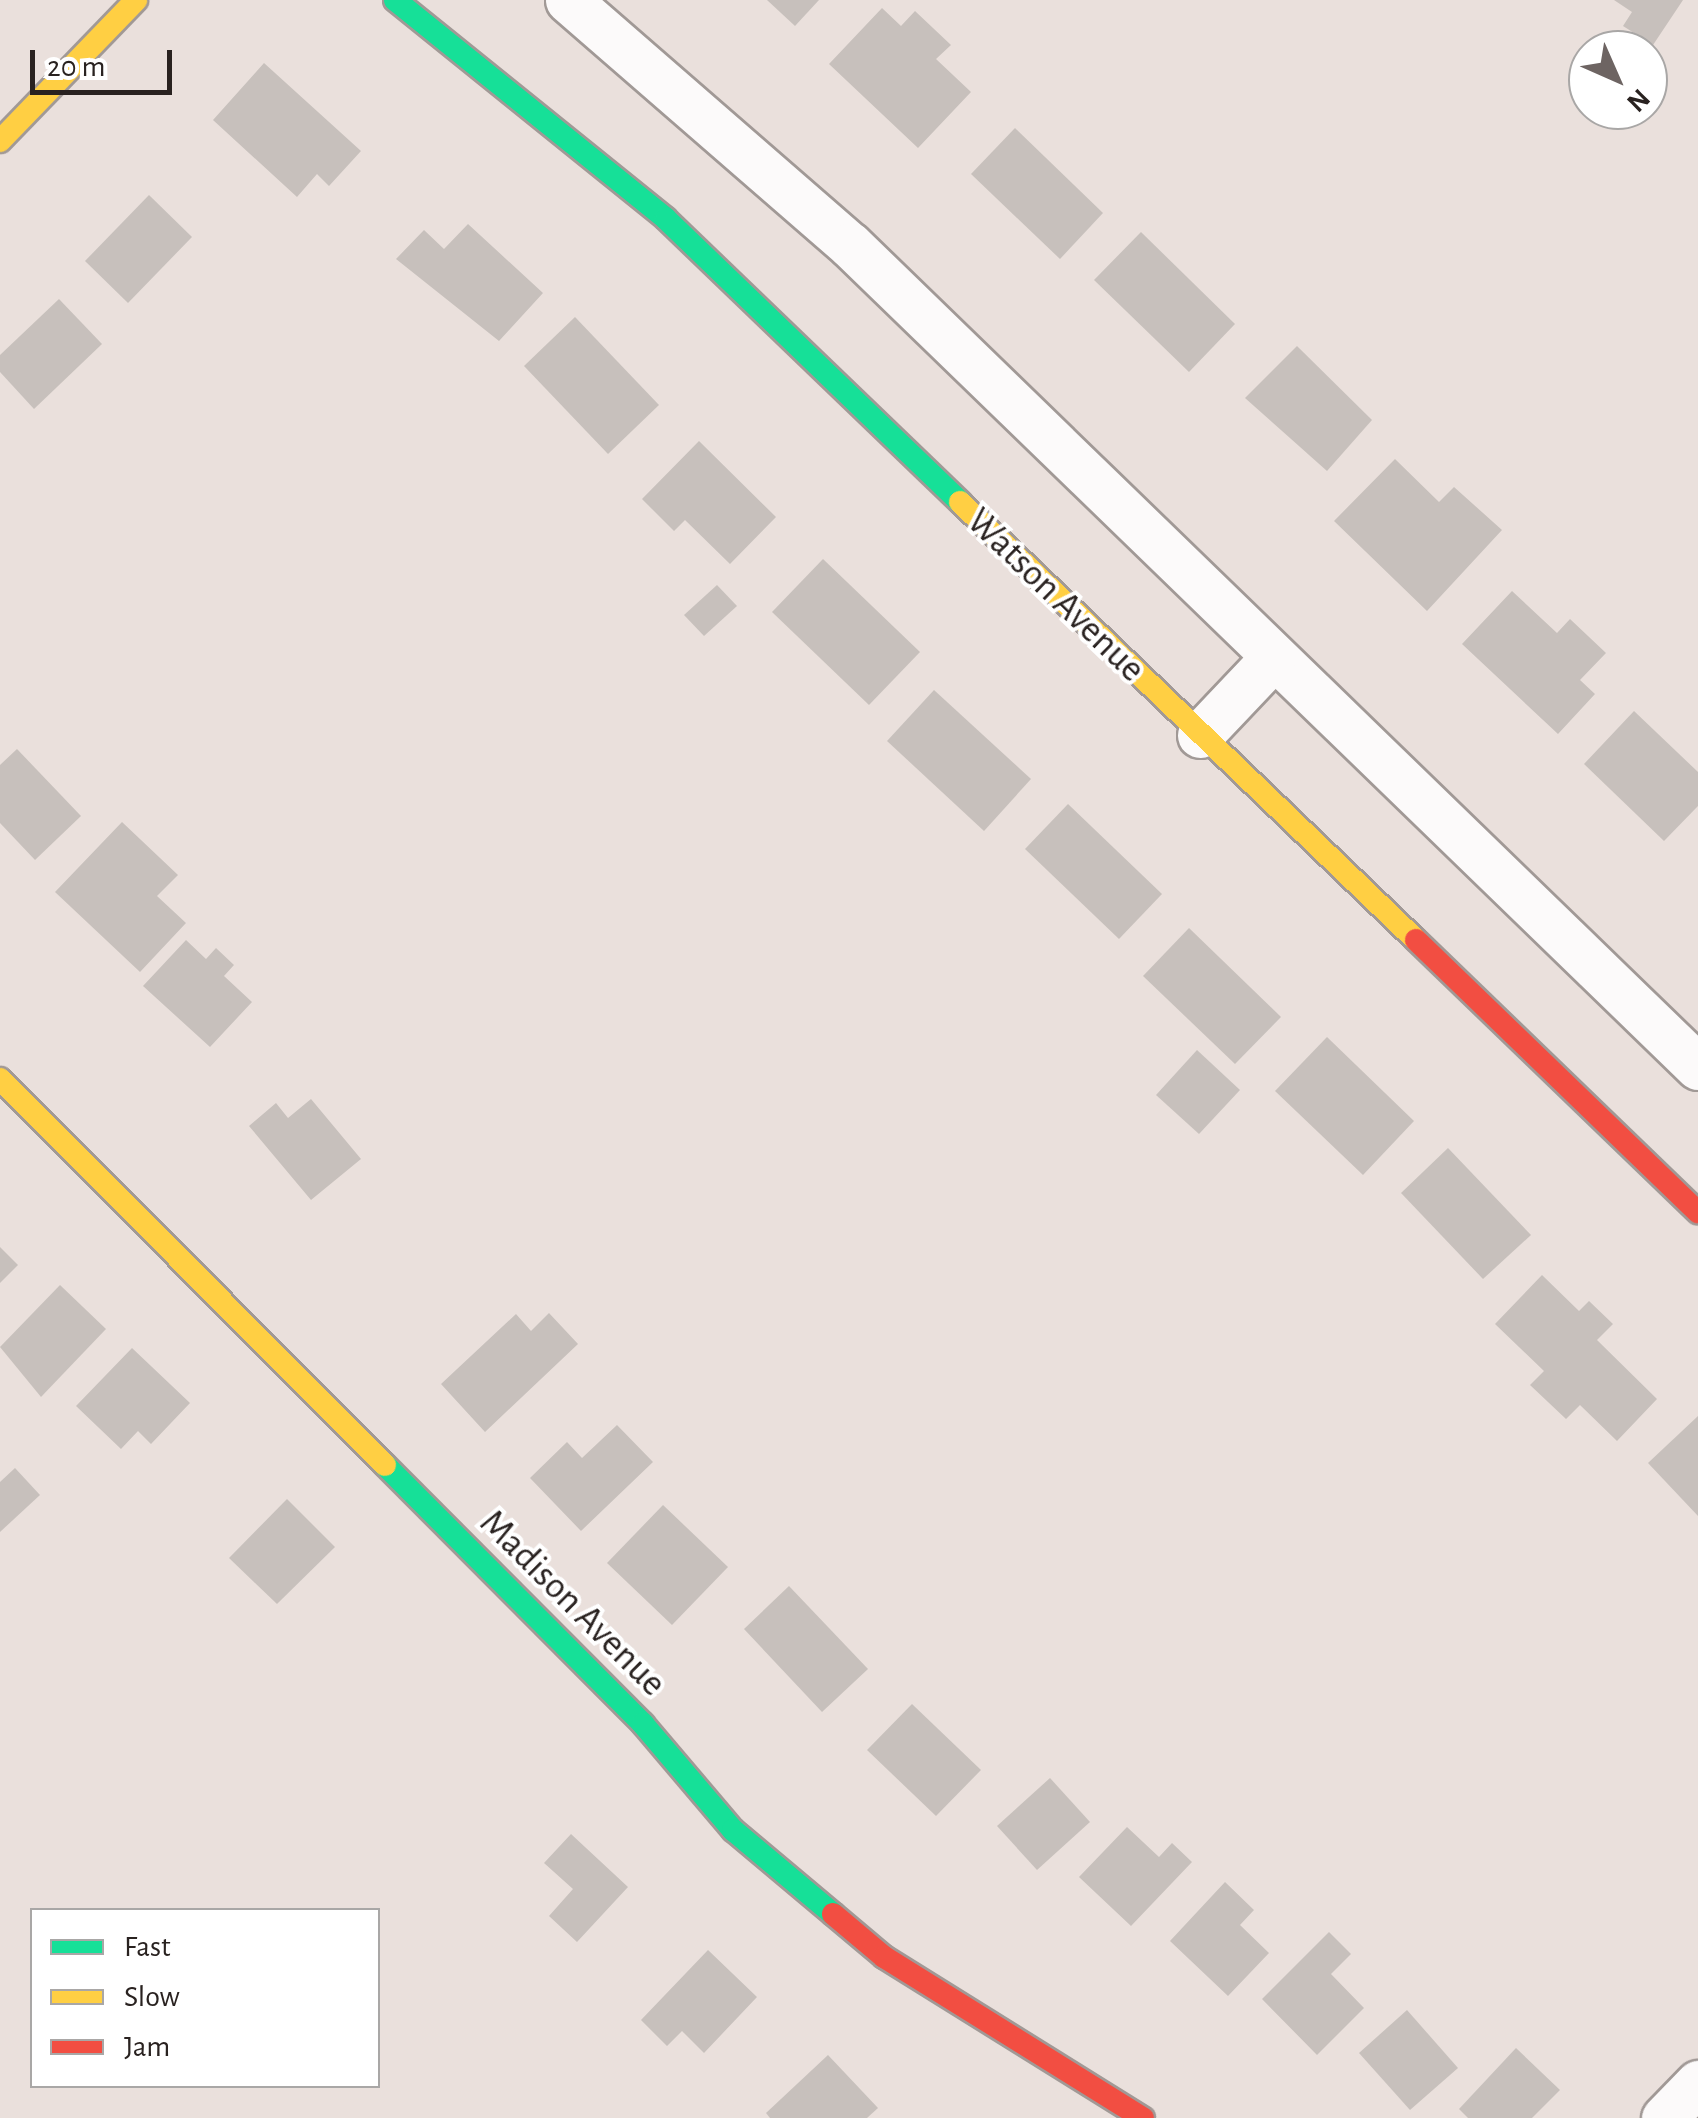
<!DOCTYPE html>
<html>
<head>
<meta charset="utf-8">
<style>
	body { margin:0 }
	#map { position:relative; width:1698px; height:2118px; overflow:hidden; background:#eae0dc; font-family:"Alegreya Sans",sans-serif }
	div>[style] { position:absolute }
	.building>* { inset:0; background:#c7c0bc }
	.roads { filter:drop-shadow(2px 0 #a19996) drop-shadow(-2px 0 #a19996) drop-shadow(0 2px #a19996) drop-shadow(0 -2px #a19996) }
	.street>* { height:45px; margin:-22.5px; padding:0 22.5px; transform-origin:22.5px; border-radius:22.5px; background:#fcfafa }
	.fast>* { height:22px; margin:-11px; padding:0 11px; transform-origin:11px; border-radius:11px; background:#16e098 }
	.slow>* { height:22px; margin:-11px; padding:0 11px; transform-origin:11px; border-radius:11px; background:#ffcf43 }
	.jam>* { height:22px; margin:-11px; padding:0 11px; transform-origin:11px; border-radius:11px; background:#f24e42 }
	span { translate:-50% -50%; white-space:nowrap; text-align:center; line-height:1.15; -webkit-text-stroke:8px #fff; paint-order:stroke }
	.street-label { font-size:38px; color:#292220 }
	.legend { position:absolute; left:30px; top:1908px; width:350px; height:180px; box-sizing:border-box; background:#fff; border:2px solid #a9a7a6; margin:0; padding:12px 18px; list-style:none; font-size:30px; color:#292220 }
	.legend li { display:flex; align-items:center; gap:20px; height:50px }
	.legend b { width:50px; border:2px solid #a9a7a6 }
	.north { position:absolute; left:1568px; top:30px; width:100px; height:100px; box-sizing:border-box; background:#fff; border:2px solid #a9a7a6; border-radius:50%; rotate:135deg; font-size:28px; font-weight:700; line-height:40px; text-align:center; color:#292220 }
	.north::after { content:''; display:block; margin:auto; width:35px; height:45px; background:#6d6462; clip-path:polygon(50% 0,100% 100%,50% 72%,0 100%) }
	.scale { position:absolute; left:30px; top:50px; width:142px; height:45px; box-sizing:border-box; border:5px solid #292220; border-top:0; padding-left:12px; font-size:30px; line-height:35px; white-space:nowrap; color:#292220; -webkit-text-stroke:8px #fff; paint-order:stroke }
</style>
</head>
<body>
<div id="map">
	<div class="building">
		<div style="clip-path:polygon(767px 0,819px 0,795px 26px)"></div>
		<div style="clip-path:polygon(1614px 0,1683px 0,1653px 45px,1623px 26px,1632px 12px)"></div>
		<div style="clip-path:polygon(882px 8px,901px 26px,915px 11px,951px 45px,936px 59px,971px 92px,918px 148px,829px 64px)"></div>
		<div style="clip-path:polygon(264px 63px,361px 151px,329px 186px,317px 174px,297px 197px,213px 120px)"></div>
		<div style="clip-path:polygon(1015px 128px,1103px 213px,1060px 259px,971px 174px)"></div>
		<div style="clip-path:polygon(149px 195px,192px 237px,128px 303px,85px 261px)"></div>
		<div style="clip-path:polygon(468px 224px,543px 293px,499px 341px,396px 259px,424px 230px,444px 249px)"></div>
		<div style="clip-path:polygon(1141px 232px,1235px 324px,1189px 372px,1094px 280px)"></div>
		<div style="clip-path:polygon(59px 299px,102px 344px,34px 409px,0 372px,0 355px)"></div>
		<div style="clip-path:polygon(575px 317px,659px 405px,608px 454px,524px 366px)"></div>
		<div style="clip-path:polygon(1297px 346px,1372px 420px,1327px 471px,1245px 398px)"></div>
		<div style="clip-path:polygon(699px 441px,776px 517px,730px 564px,685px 520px,674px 531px,642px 499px)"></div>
		<div style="clip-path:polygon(1395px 459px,1439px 502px,1454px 487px,1502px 530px,1427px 611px,1334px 521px)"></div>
		<div style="clip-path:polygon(823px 559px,920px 652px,869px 705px,772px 612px)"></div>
		<div style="clip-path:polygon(717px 585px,737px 606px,704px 636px,684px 615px)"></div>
		<div style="clip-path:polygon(1512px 591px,1557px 633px,1570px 619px,1606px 653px,1580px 680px,1595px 694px,1558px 734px,1462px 644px)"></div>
		<div style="clip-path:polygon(934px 690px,1031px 779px,984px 831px,887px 741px)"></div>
		<div style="clip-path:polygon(1634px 711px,1698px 772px,1698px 806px,1664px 841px,1584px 764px)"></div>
		<div style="clip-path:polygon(17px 749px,81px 816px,35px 860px,0 823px,0 765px)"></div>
		<div style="clip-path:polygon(1068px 804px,1162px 894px,1119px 939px,1025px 849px)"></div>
		<div style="clip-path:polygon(122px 822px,178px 875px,157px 896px,186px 923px,140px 972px,55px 892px)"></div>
		<div style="clip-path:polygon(1189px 928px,1281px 1017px,1235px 1064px,1143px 976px)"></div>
		<div style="clip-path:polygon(186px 940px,206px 959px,216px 948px,234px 965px,224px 976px,252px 1002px,210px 1047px,143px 986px)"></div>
		<div style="clip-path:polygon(1327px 1037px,1414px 1121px,1363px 1175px,1275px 1091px)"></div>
		<div style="clip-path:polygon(1197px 1050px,1240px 1090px,1199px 1134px,1156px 1095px)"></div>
		<div style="clip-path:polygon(311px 1099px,361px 1159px,311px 1200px,249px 1126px,276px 1103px,288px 1118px)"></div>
		<div style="clip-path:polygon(1448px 1148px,1531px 1235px,1483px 1279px,1401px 1193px)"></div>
		<div style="clip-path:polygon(0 1247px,18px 1265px,0 1283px)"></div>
		<div style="clip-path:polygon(1542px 1275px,1579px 1311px,1589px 1301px,1613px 1324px,1597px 1340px,1657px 1399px,1617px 1441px,1580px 1405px,1566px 1419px,1530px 1385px,1544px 1371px,1495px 1324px)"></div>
		<div style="clip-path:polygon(60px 1285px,106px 1329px,41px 1397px,0 1347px)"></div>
		<div style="clip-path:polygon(549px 1313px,578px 1344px,485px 1432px,441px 1384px,516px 1314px,531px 1331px)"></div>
		<div style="clip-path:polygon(132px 1348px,190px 1403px,151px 1444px,138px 1431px,121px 1449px,76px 1406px)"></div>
		<div style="clip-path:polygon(1698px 1416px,1698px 1516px,1648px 1463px)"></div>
		<div style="clip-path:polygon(617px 1425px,653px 1462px,581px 1531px,530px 1478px,567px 1442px,582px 1458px)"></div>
		<div style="clip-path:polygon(15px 1468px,40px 1495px,0 1532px,0 1482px)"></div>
		<div style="clip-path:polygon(287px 1499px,335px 1547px,277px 1604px,229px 1558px)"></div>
		<div style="clip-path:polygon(663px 1505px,728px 1567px,672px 1625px,607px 1563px)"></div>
		<div style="clip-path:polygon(789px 1586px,868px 1669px,822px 1712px,744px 1629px)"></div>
		<div style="clip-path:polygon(912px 1704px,981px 1770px,936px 1816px,867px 1750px)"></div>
		<div style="clip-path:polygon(1050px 1778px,1090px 1822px,1037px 1870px,997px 1826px)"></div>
		<div style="clip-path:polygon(1127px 1827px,1159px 1857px,1172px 1843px,1192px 1862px,1131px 1926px,1079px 1877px)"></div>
		<div style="clip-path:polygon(571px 1834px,628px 1887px,577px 1942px,549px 1916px,573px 1889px,544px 1863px)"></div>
		<div style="clip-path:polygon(1225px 1882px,1254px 1910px,1240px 1925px,1269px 1953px,1228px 1996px,1170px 1941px)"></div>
		<div style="clip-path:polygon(1329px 1932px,1351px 1954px,1331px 1974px,1364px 2008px,1317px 2055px,1262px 1999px)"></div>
		<div style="clip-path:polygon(708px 1950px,757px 1997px,704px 2053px,682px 2031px,667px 2046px,641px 2020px)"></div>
		<div style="clip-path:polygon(1407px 2010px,1458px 2068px,1410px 2110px,1359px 2053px)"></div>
		<div style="clip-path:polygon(1516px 2048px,1560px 2090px,1532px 2118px,1468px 2118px,1459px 2109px)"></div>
		<div style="clip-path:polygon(828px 2055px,878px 2108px,867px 2118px,770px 2118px,766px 2113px)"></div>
	</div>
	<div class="roads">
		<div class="street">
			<div style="left:568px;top:0;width:374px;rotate:41deg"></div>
			<div style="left:850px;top:245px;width:1181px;rotate:44.11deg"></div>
			<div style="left:1200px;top:735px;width:106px;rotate:-46.5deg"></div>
			<div style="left:1664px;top:2118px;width:49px;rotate:-45.8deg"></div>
		</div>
		<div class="fast">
			<div style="left:395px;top:0;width:348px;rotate:38.9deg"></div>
			<div style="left:666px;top:219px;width:408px;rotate:43.9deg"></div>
			<div style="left:385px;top:1465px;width:366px;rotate:45.1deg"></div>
			<div style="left:643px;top:1724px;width:139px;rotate:49.7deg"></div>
			<div style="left:733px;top:1830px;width:131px;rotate:40deg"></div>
		</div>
		<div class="slow">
			<div style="left:0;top:141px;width:196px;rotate:-46deg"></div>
			<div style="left:960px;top:502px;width:632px;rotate:43.85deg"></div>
			<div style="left:0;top:1079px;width:545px;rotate:45.07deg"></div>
		</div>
		<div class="jam">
			<div style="left:1416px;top:940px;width:392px;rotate:44deg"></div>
			<div style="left:833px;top:1914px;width:67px;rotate:40.1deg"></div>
			<div style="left:884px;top:1957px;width:305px;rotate:31.9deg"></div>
		</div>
	</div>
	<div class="street-label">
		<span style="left:1055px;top:596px;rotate:44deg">Watson Avenue</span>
		<span style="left:572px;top:1604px;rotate:45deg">Madison Avenue</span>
	</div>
	<ul class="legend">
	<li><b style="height:12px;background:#16e098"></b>Fast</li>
	<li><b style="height:12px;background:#ffcf43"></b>Slow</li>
	<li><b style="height:12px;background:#f24e42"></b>Jam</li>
	</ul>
	<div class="north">N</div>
	<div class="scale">20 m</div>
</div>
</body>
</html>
